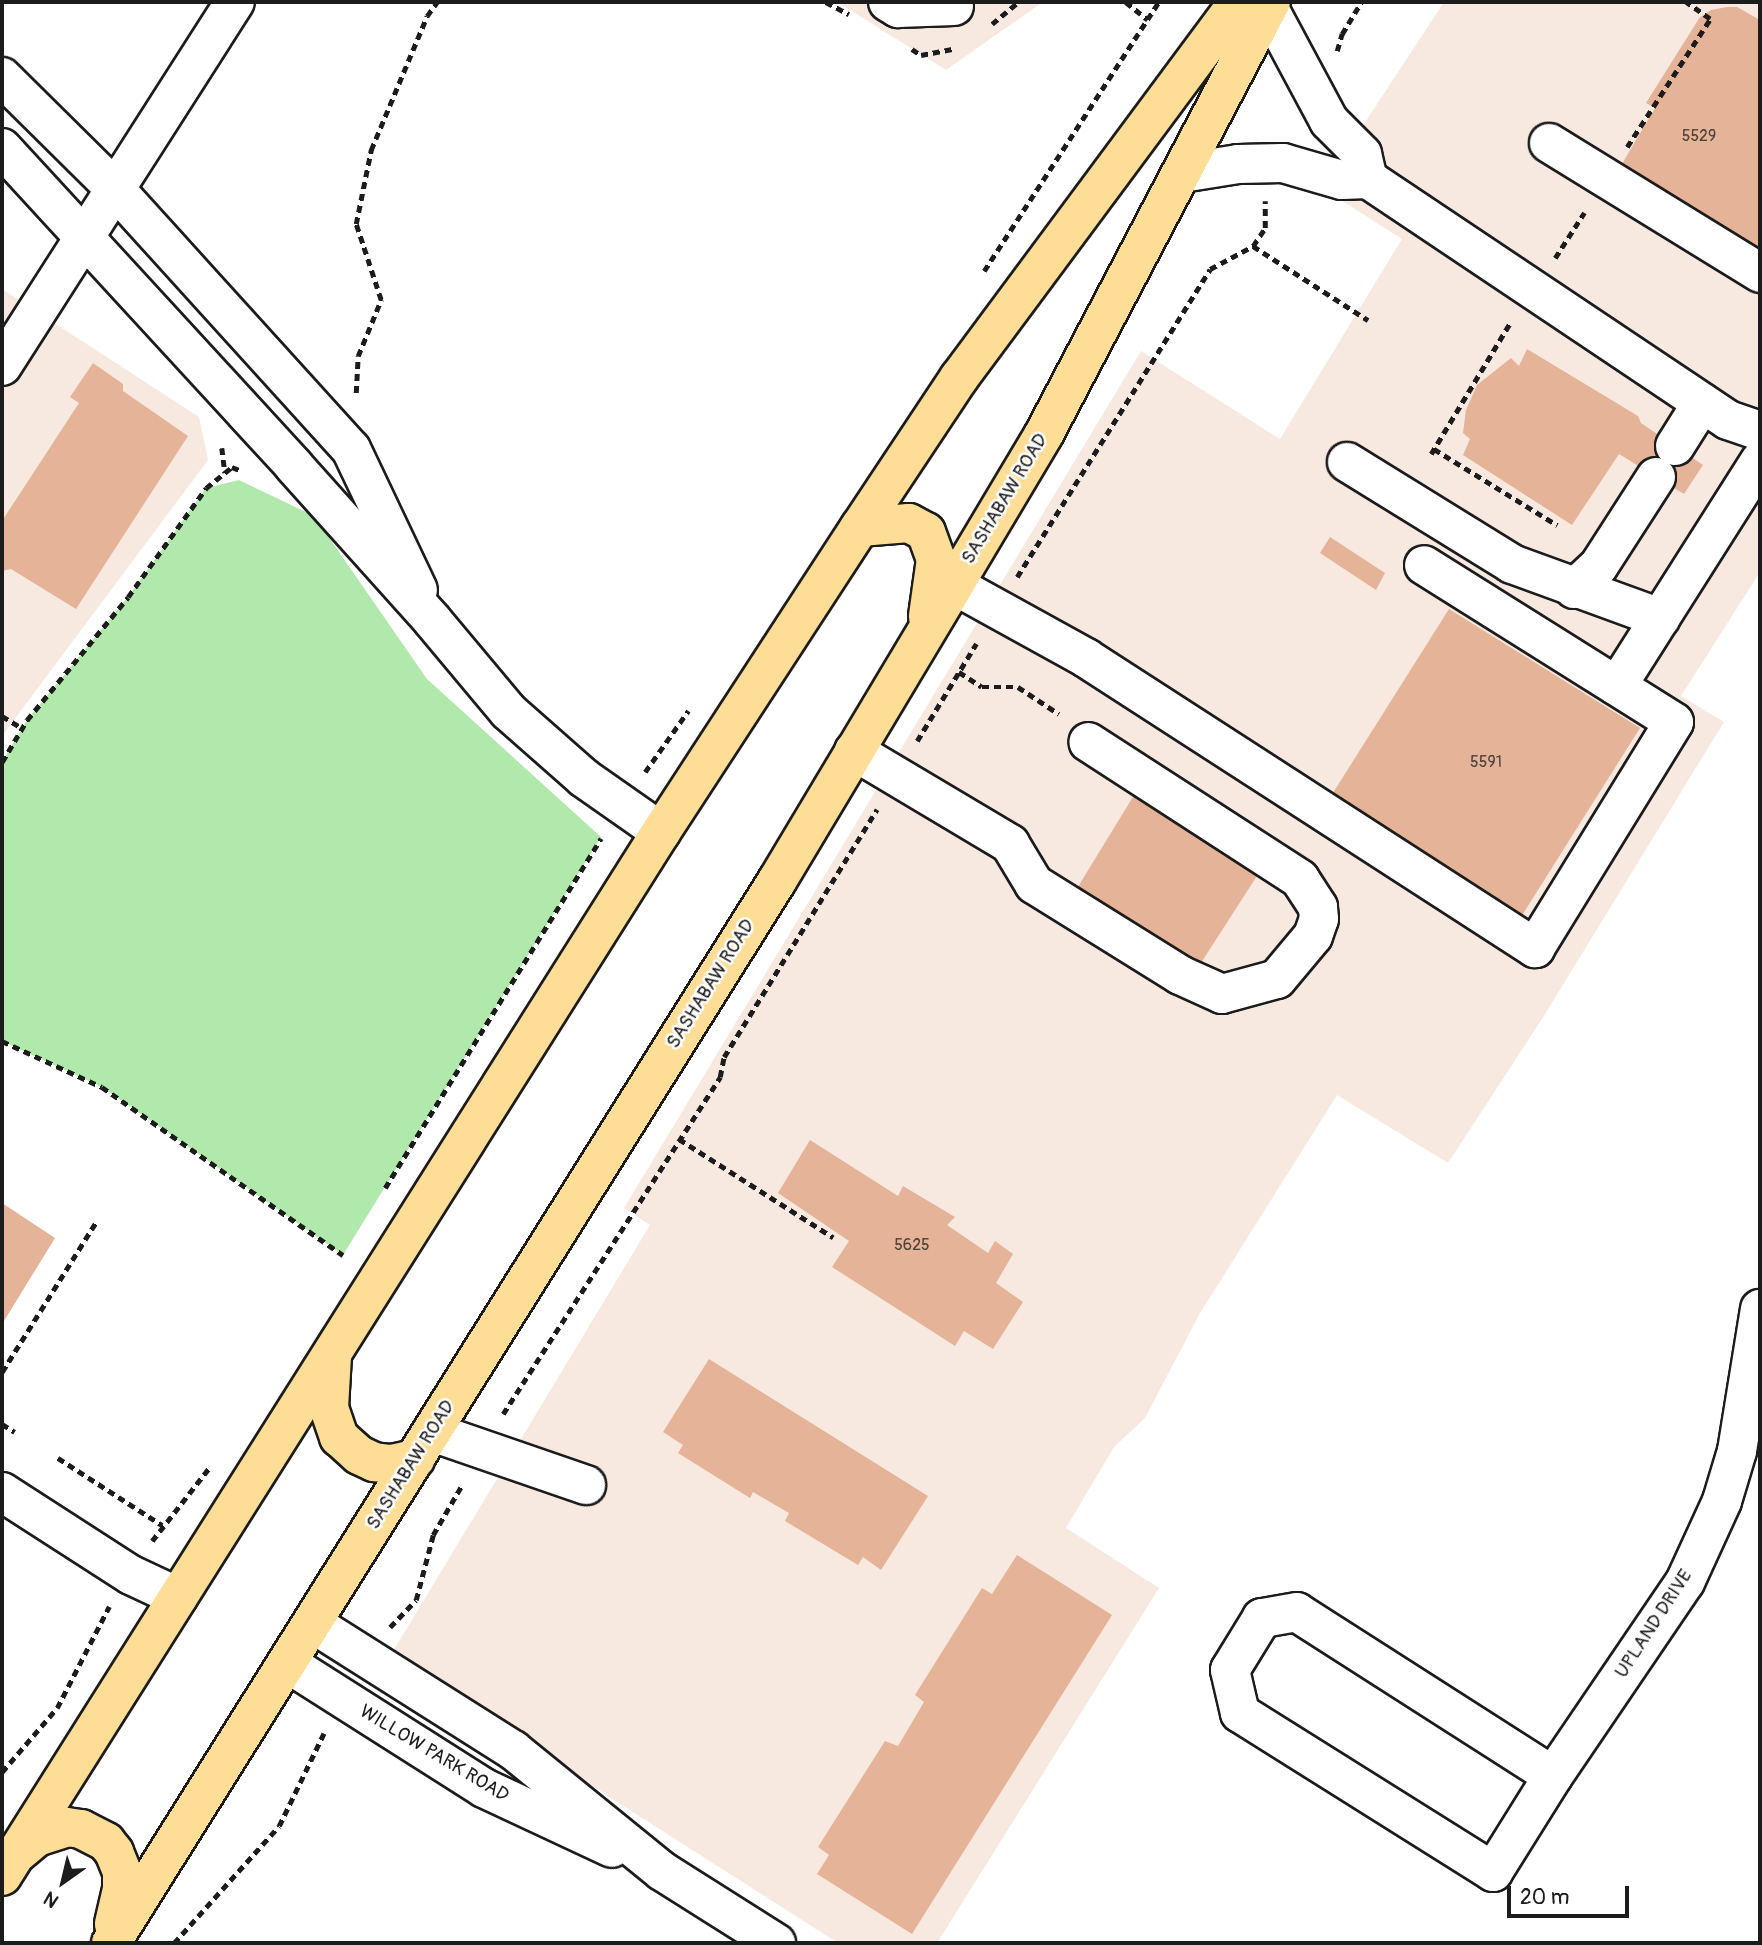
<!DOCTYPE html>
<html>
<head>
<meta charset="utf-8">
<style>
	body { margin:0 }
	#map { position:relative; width:1762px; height:1945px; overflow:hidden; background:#fff; font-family:Pangolin,sans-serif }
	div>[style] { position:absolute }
	.built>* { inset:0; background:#f7e8e0 }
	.green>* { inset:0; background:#b1e8ab }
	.building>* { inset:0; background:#e5b397 }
	.path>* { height:4.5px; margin-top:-2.25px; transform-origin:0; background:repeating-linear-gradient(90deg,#1c1c1c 0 7px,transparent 0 12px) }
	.roads { filter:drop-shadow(2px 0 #1c1c1c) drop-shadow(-2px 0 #1c1c1c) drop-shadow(0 2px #1c1c1c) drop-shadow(0 -2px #1c1c1c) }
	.minor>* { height:38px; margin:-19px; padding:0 19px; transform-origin:19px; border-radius:19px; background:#fff }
	.major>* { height:38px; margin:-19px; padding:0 19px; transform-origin:19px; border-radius:19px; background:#fedd96 }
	span { translate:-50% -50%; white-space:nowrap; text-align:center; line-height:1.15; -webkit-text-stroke:5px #fff; paint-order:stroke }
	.number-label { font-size:16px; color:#4e423b }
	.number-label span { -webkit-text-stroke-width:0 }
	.street-label { font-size:19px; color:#1c1c1c }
	.frame { position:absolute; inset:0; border:4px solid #1c1c1c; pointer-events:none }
	.north { position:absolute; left:28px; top:1847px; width:70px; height:70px; -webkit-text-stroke:5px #fff; paint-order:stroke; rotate:214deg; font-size:19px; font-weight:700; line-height:28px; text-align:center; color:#1c1c1c }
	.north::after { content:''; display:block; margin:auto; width:24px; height:32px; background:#1c1c1c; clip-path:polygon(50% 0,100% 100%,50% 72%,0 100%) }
	.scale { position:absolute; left:1507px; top:1886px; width:122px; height:32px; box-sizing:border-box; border:4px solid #1c1c1c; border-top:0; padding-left:9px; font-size:21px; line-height:24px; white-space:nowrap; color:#1c1c1c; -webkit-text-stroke:5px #fff; paint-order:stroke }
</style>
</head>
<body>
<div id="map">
	<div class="built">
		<div style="clip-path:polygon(837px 2px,1043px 2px,946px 70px)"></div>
		<div style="clip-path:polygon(1444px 2px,1760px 2px,1760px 572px,1681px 696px,1724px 722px,1542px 1019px,1448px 1163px,1337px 1095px,1199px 1315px,1145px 1418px,1114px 1447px,1066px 1528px,1159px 1588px,937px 1943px,838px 1943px,550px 1759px,392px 1653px,650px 1225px,624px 1208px,1141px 351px,1280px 439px,1402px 239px,1322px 188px)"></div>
		<div style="clip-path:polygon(2px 289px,199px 417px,208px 460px,2px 736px)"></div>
	</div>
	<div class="green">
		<div style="clip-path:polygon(239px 480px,314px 516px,427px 679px,601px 837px,343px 1255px,102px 1087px,2px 1041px,2px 762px,27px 720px,128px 597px,206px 488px)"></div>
	</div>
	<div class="building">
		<div style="clip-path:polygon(1727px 7px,1737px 7px,1760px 20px,1760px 252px,1622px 164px,1655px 108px,1646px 103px,1700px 17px,1711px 10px)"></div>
		<div style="clip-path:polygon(1527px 349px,1638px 416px,1641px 423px,1703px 465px,1684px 494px,1619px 454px,1572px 525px,1463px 455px,1470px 439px,1463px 433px,1466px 410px,1477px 385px,1511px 358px,1519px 366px)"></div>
		<div style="clip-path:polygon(93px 363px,123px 384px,123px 391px,188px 436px,76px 609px,11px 569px,2px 571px,2px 521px,79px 403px,70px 397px)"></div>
		<div style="clip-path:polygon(1330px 537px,1385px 573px,1376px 590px,1320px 553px)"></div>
		<div style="clip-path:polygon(1449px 609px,1640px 728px,1521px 917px,1331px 796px)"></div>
		<div style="clip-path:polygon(1139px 787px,1264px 865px,1199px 966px,1076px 890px)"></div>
		<div style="clip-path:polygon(810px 1140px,898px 1196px,903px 1186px,955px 1217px,947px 1225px,988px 1253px,995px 1241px,1013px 1254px,996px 1283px,1023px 1302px,993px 1349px,964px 1331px,955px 1346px,832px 1267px,849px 1241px,778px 1193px)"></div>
		<div style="clip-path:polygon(2px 1203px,55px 1238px,4px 1321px,2px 1320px)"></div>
		<div style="clip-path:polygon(709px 1359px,928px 1496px,881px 1570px,863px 1557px,858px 1565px,785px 1521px,789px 1513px,753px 1492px,750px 1498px,678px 1453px,683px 1445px,663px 1432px)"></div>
		<div style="clip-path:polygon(1017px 1555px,1112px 1615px,912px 1934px,817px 1874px,829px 1855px,818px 1847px,885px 1741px,898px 1746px,924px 1702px,915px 1695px,982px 1588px,992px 1594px)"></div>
	</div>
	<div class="path">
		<div style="left:826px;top:2px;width:26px;rotate:28deg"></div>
		<div style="left:1126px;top:2px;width:28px;rotate:39deg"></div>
		<div style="left:992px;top:24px;width:34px;rotate:-40deg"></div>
		<div style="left:912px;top:49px;width:11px;rotate:34deg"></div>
		<div style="left:921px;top:55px;width:33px;rotate:-11deg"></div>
		<div style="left:1337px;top:51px;width:18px;rotate:-74deg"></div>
		<div style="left:1342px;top:34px;width:37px;rotate:-59deg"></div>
		<div style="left:1627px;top:147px;width:153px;rotate:-57deg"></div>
		<div style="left:1710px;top:19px;width:29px;rotate:-145deg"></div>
		<div style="left:1253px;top:246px;width:137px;rotate:32.8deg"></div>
		<div style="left:1555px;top:258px;width:54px;rotate:-57.2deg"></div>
		<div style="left:984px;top:271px;width:321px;rotate:-57deg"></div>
		<div style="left:356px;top:393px;width:37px;rotate:-87deg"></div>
		<div style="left:358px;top:356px;width:61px;rotate:-67.7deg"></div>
		<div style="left:381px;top:300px;width:80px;rotate:-108.2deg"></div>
		<div style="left:356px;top:224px;width:76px;rotate:-78.5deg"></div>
		<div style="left:371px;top:150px;width:145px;rotate:-67.3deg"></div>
		<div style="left:427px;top:16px;width:17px;rotate:-54deg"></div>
		<div style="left:222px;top:448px;width:25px;rotate:83deg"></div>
		<div style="left:1434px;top:449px;width:145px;rotate:31.7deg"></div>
		<div style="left:1431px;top:454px;width:153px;rotate:-58.9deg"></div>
		<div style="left:1017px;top:577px;width:363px;rotate:-57.9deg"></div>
		<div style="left:1210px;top:269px;width:49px;rotate:-28.1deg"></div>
		<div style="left:1253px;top:246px;width:22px;rotate:-56deg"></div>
		<div style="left:1265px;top:228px;width:27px;rotate:-90deg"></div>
		<div style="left:959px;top:672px;width:27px;rotate:33deg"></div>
		<div style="left:982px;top:687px;width:36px"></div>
		<div style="left:1018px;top:687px;width:49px;rotate:33.4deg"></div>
		<div style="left:2px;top:716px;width:23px;rotate:31deg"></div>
		<div style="left:917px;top:741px;width:114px;rotate:-58.7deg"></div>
		<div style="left:2px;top:762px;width:49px;rotate:-59.2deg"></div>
		<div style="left:27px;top:720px;width:159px;rotate:-50.6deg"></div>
		<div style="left:128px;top:597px;width:134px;rotate:-54.4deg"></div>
		<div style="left:206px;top:488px;width:33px;rotate:-39deg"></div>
		<div style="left:232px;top:467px;width:11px;rotate:22deg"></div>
		<div style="left:645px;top:772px;width:75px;rotate:-54.8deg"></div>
		<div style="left:2px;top:1041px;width:110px;rotate:24.7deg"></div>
		<div style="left:102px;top:1087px;width:294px;rotate:34.9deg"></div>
		<div style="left:679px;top:1139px;width:183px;rotate:32.5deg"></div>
		<div style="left:385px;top:1188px;width:411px;rotate:-58.3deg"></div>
		<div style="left:2px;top:1372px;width:177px;rotate:-57.9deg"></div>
		<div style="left:503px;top:1414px;width:401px;rotate:-57.2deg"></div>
		<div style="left:720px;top:1077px;width:20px;rotate:-79deg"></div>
		<div style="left:724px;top:1057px;width:291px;rotate:-58.3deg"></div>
		<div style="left:2px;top:1424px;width:15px;rotate:32deg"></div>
		<div style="left:58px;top:1458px;width:124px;rotate:32.8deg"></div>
		<div style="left:152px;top:1541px;width:93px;rotate:-52deg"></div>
		<div style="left:390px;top:1627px;width:37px;rotate:-46deg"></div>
		<div style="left:416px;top:1600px;width:67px;rotate:-75.3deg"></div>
		<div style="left:433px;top:1535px;width:58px;rotate:-59.9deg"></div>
		<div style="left:2px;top:1772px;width:84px;rotate:-49.3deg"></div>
		<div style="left:57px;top:1708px;width:114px;rotate:-62.8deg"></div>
		<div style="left:174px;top:1943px;width:157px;rotate:-48.1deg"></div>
		<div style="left:279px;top:1826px;width:103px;rotate:-64.2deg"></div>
	</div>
	<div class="roads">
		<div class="minor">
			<div style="left:888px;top:2px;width:12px;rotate:31deg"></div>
			<div style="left:898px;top:8px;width:56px;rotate:-2deg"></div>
			<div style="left:1268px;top:7px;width:129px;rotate:61.8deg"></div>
			<div style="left:1329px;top:121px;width:47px;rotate:45deg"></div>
			<div style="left:1362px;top:154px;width:26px;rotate:77deg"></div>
			<div style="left:2px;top:77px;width:159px;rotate:44.7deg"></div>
			<div style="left:115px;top:189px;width:351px;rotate:47.8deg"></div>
			<div style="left:351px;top:449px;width:156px;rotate:64.6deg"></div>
			<div style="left:1549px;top:143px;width:248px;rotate:31.6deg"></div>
			<div style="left:2px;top:148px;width:432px;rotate:47.4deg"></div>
			<div style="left:294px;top:466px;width:207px;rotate:48.1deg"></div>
			<div style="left:432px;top:620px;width:119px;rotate:50.1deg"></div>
			<div style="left:508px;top:711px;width:101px;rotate:41.4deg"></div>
			<div style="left:584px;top:778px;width:94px;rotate:35deg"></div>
			<div style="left:1182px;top:173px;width:57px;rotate:-9.1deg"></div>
			<div style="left:1238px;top:164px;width:45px;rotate:-1.3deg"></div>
			<div style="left:1283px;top:163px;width:61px;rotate:16.1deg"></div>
			<div style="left:1342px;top:180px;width:26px;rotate:-2deg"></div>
			<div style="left:1368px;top:179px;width:433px;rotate:33.8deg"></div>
			<div style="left:1728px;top:420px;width:34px;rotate:19deg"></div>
			<div style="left:2px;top:366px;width:432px;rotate:-57.4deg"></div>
			<div style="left:1675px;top:446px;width:51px;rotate:-57.9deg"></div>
			<div style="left:1347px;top:462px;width:194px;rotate:31.7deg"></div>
			<div style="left:1512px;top:564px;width:158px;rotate:20deg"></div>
			<div style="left:954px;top:585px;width:151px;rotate:28.9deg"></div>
			<div style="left:1086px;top:658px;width:535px;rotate:32.86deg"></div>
			<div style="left:1535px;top:948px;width:265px;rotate:-58.4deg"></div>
			<div style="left:1674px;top:722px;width:295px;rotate:-147.9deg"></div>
			<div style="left:1574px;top:589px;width:33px;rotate:-43deg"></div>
			<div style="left:1598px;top:567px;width:107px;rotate:-57.2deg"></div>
			<div style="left:1617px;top:686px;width:267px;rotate:-57.6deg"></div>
			<div style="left:854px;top:751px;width:182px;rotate:30.8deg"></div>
			<div style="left:1010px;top:844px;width:47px;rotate:59deg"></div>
			<div style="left:1034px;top:884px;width:172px;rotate:31.9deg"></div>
			<div style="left:1180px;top:975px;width:46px;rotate:24.3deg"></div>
			<div style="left:1222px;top:994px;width:57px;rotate:-15.3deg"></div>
			<div style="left:1277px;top:979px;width:56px;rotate:-50.1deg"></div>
			<div style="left:1313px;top:936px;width:18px;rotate:-71deg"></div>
			<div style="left:1319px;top:919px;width:12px;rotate:-95deg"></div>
			<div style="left:1318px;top:907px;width:33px;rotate:-123deg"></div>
			<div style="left:1300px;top:879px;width:252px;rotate:-147.1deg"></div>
			<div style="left:432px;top:1432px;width:163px;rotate:19deg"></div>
			<div style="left:2px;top:1492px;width:153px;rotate:32.8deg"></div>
			<div style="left:131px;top:1575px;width:52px;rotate:25.1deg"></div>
			<div style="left:312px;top:1623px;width:238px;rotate:32.3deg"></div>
			<div style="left:513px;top:1750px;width:192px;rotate:39.1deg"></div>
			<div style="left:662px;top:1871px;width:135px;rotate:32.3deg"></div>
			<div style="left:287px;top:1663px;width:233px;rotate:32.4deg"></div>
			<div style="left:484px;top:1788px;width:141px;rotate:25.1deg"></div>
			<div style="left:1553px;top:1776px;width:304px;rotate:-147.4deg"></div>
			<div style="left:1297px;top:1612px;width:36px;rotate:170deg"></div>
			<div style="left:1262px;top:1618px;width:61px;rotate:121.6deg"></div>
			<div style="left:1230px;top:1670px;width:44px;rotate:76.9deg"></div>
			<div style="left:1240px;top:1713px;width:299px;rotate:32.1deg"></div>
			<div style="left:1493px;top:1872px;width:113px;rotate:-58deg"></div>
			<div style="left:1553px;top:1776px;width:235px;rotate:-55.8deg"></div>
			<div style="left:1685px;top:1582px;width:89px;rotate:-65.4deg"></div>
			<div style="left:1722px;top:1501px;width:52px;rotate:-73.3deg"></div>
			<div style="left:1737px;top:1451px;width:144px;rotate:-80.8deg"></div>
		</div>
		<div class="major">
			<div style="left:860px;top:527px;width:49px;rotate:-4.7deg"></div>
			<div style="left:909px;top:523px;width:19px;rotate:28deg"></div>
			<div style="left:926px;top:532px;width:29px;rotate:70deg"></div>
			<div style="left:936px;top:559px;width:58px;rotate:98deg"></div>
			<div style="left:332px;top:1356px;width:52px;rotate:93.3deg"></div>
			<div style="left:329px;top:1408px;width:31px;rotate:71deg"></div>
			<div style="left:339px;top:1437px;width:27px;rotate:42deg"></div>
			<div style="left:359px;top:1455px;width:17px;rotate:25deg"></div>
			<div style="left:374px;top:1462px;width:17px;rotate:7deg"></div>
			<div style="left:391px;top:1464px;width:25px;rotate:-12deg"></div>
			<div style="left:19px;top:1852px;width:23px;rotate:-40deg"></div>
			<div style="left:37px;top:1837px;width:32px;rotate:-18deg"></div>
			<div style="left:67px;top:1827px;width:14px;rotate:8deg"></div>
			<div style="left:81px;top:1829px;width:28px;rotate:27deg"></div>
			<div style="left:106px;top:1842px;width:13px;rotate:51deg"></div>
			<div style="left:114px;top:1852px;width:22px;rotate:68deg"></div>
			<div style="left:122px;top:1872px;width:17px;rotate:90deg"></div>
			<div style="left:122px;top:1889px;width:36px;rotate:103deg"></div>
			<div style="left:2px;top:1876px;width:1235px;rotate:-57.74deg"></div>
			<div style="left:661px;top:832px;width:364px;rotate:-56.9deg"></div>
			<div style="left:860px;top:527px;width:179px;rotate:-56.4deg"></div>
			<div style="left:959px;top:378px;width:468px;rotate:-53.4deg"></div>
			<div style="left:111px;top:1943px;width:1254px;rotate:-57.91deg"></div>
			<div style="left:777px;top:881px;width:345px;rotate:-59.1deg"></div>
			<div style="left:954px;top:585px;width:176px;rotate:-59.2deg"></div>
			<div style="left:1044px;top:434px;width:488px;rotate:-62.3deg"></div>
		</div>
	</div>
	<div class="number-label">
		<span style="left:1699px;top:136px">5529</span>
		<span style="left:1486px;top:762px">5591</span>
		<span style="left:912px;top:1245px">5625</span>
	</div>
	<div class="street-label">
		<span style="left:1005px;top:499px;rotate:-59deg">SASHABAW ROAD</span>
		<span style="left:711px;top:984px;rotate:-58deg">SASHABAW ROAD</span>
		<span style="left:411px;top:1465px;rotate:-58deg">SASHABAW ROAD</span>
		<span style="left:1654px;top:1624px;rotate:-57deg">UPLAND DRIVE</span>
		<span style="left:434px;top:1754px;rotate:31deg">WILLOW PARK ROAD</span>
	</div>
	<div class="frame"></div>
	<div class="north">N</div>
	<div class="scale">20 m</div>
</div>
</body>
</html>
